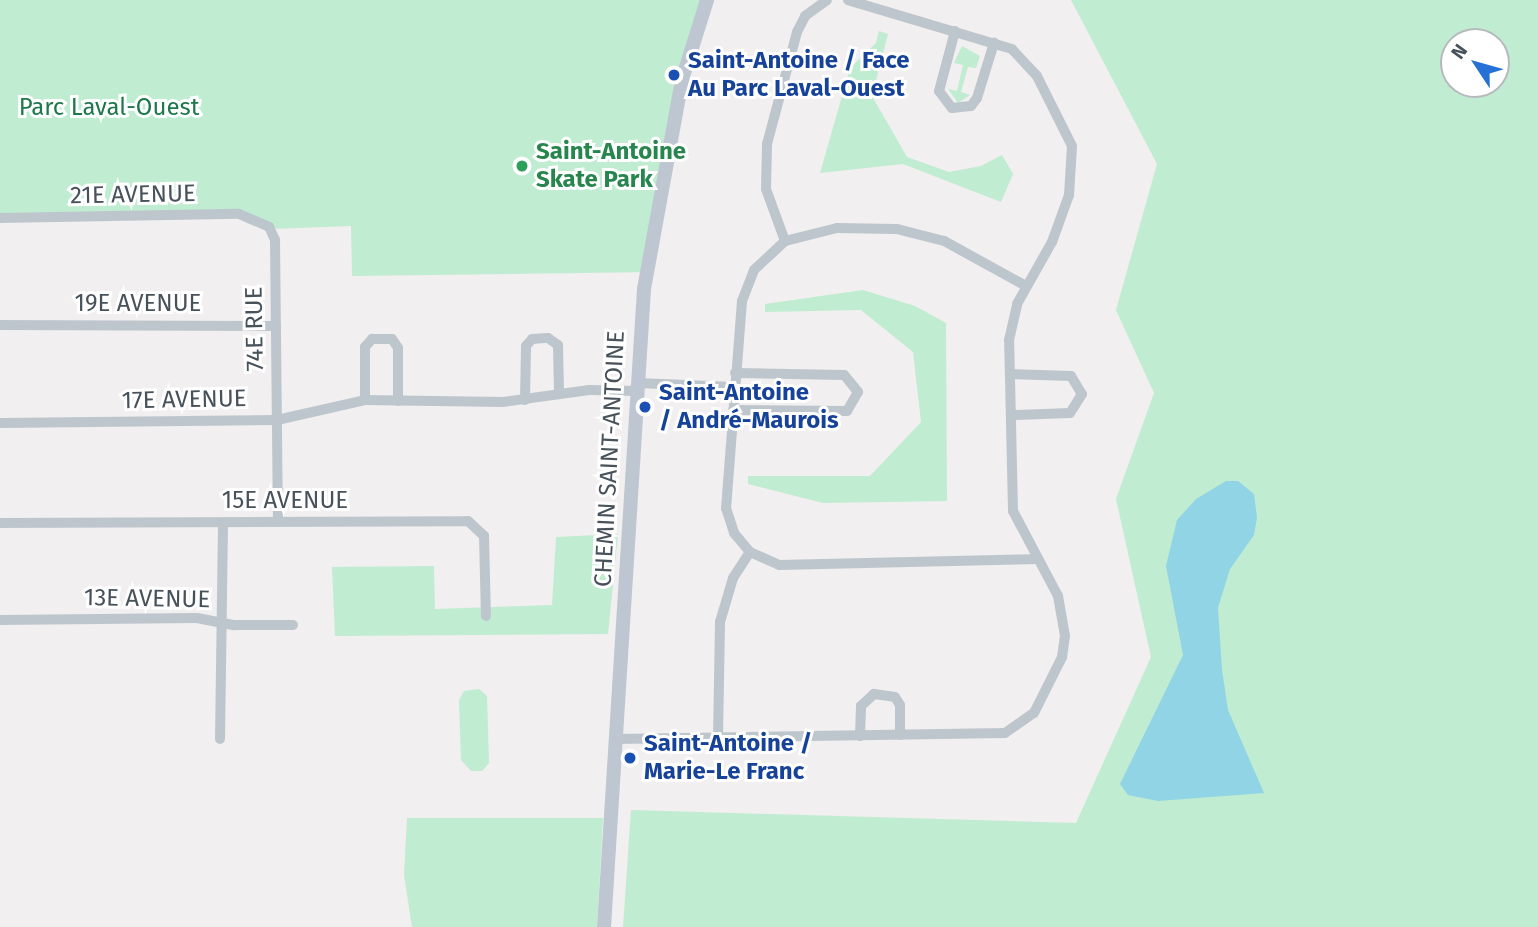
<!DOCTYPE html>
<html>
<head>
<meta charset="utf-8">
<style>
	body { margin:0 }
	#map { position:relative; width:1538px; height:927px; overflow:hidden; background:#f1efef; font-family:"Fira Sans",sans-serif }
	div>[style] { position:absolute }
	.green>* { inset:0; background:#c0ecd1 }
	.water>* { inset:0; background:#90d4e6 }
	.street>* { height:10px; margin:-5px; padding:0 5px; transform-origin:5px; border-radius:5px; background:#bec6cd }
	.secondary>* { height:14px; margin:-7px; padding:0 7px; transform-origin:7px; border-radius:7px; background:#bec7d1 }
	.dots>* { width:19px; height:19px; translate:-50% -50%; box-sizing:border-box; border:4px solid #fff; border-radius:50% }
	span { translate:-50% -50%; white-space:nowrap; text-align:center; line-height:1.15; -webkit-text-stroke:6px #fff; paint-order:stroke }
	.transit-label { font-size:24px; color:#164399; font-weight:700 }
	.left { translate:0 -50%; text-align:left }
	.park-label { font-size:24px; color:#1d784b }
	.leisure-label { font-size:24px; color:#27864d; font-weight:700 }
	.street-label { font-size:24px; color:#48525b }
	.north { position:absolute; left:1440px; top:28px; width:70px; height:70px; box-sizing:border-box; background:#fff; border:2px solid #b6babd; border-radius:50%; rotate:306deg; font-size:19px; font-weight:700; line-height:28px; text-align:center; color:#48525b }
	.north::after { content:''; display:block; margin:auto; width:24px; height:32px; background:#2571d6; clip-path:polygon(50% 0,100% 100%,50% 72%,0 100%) }
</style>
</head>
<body>
<div id="map">
	<div class="green">
		<div style="clip-path:polygon(0 0,707px 0,682px 80px,653px 272px,352px 276px,351px 226px,270px 229px,258px 217px,0 215px)"></div>
		<div style="clip-path:polygon(evenodd,1071px 0,1538px 0,1538px 927px,623px 927px,631px 810px,1076px 823px,1151px 657px,1116px 499px,1154px 393px,1116px 310px,1157px 164px,1071px 0,1454px 42px,1496px 42px,1496px 84px,1454px 84px,1454px 42px)"></div>
		<div style="clip-path:polygon(879px 31px,888px 34px,872px 96px,907px 157px,949px 172px,981px 166px,1002px 155px,1013px 174px,1001px 202px,903px 164px,820px 173px,850px 68px,876px 43px)"></div>
		<div style="clip-path:polygon(962px 46px,980px 56px,976px 68px,968px 67px,961px 92px,970px 95px,958px 103px,948px 89px,957px 91px,963px 65px,954px 63px)"></div>
		<div style="clip-path:polygon(863px 290px,915px 306px,946px 323px,947px 501px,823px 503px,748px 484px,748px 476px,870px 476px,921px 422px,913px 352px,861px 310px,765px 312px,765px 304px)"></div>
		<div style="clip-path:polygon(618px 534px,608px 634px,335px 636px,332px 567px,434px 566px,435px 609px,552px 605px,556px 537px)"></div>
		<div style="clip-path:polygon(479px 689px,487px 696px,489px 763px,482px 771px,471px 771px,461px 760px,459px 700px,464px 691px)"></div>
		<div style="clip-path:polygon(407px 818px,603px 818px,597px 927px,412px 927px,404px 875px)"></div>
	</div>
	<div class="water">
		<div style="clip-path:polygon(1226px 481px,1238px 481px,1254px 494px,1257px 518px,1254px 535px,1230px 569px,1218px 608px,1222px 670px,1228px 710px,1264px 793px,1158px 801px,1128px 795px,1120px 784px,1183px 655px,1166px 566px,1177px 520px,1196px 499px)"></div>
	</div>
	<div class="street">
		<div style="left:955px;top:31px;width:62px;rotate:104.9deg"></div>
		<div style="left:939px;top:91px;width:21px;rotate:53deg"></div>
		<div style="left:952px;top:108px;width:19px;rotate:-6deg"></div>
		<div style="left:971px;top:106px;width:10px;rotate:-53deg"></div>
		<div style="left:977px;top:98px;width:58px;rotate:-72.8deg"></div>
		<div style="left:0;top:218px;width:239px;rotate:-1deg"></div>
		<div style="left:239px;top:214px;width:33px;rotate:23deg"></div>
		<div style="left:269px;top:227px;width:14px;rotate:65deg"></div>
		<div style="left:275px;top:240px;width:282px;rotate:89.4deg"></div>
		<div style="left:785px;top:241px;width:55px;rotate:-110.1deg"></div>
		<div style="left:766px;top:189px;width:45px;rotate:-88.7deg"></div>
		<div style="left:767px;top:144px;width:116px;rotate:-75deg"></div>
		<div style="left:797px;top:32px;width:18px;rotate:-63deg"></div>
		<div style="left:805px;top:16px;width:27px;rotate:-36deg"></div>
		<div style="left:1026px;top:286px;width:94px;rotate:-151.2deg"></div>
		<div style="left:944px;top:241px;width:49px;rotate:-165.7deg"></div>
		<div style="left:897px;top:229px;width:60px;rotate:-179deg"></div>
		<div style="left:837px;top:228px;width:54px;rotate:166deg"></div>
		<div style="left:785px;top:241px;width:42px;rotate:136.9deg"></div>
		<div style="left:754px;top:270px;width:33px;rotate:111deg"></div>
		<div style="left:742px;top:301px;width:208px;rotate:94.4deg"></div>
		<div style="left:726px;top:508px;width:26px;rotate:72deg"></div>
		<div style="left:734px;top:533px;width:25px;rotate:50deg"></div>
		<div style="left:750px;top:552px;width:32px;rotate:24deg"></div>
		<div style="left:779px;top:565px;width:259px;rotate:-1.3deg"></div>
		<div style="left:0;top:325px;width:276px;rotate:0.2deg"></div>
		<div style="left:1010px;top:374px;width:61px;rotate:1.9deg"></div>
		<div style="left:1071px;top:376px;width:21px;rotate:59deg"></div>
		<div style="left:1082px;top:394px;width:22px;rotate:122deg"></div>
		<div style="left:1070px;top:413px;width:58px;rotate:178deg"></div>
		<div style="left:638px;top:383px;width:96px;rotate:2.4deg"></div>
		<div style="left:365px;top:400px;width:53px;rotate:-90deg"></div>
		<div style="left:365px;top:347px;width:11px;rotate:-49deg"></div>
		<div style="left:372px;top:339px;width:20px"></div>
		<div style="left:392px;top:339px;width:11px;rotate:56deg"></div>
		<div style="left:398px;top:348px;width:53px;rotate:90deg"></div>
		<div style="left:525px;top:400px;width:54px;rotate:-88.9deg"></div>
		<div style="left:526px;top:346px;width:9px;rotate:-49deg"></div>
		<div style="left:532px;top:339px;width:16px;rotate:-4deg"></div>
		<div style="left:548px;top:338px;width:12px;rotate:35deg"></div>
		<div style="left:558px;top:345px;width:49px;rotate:88.8deg"></div>
		<div style="left:733px;top:410px;width:114px;rotate:0.5deg"></div>
		<div style="left:847px;top:411px;width:22px;rotate:-60deg"></div>
		<div style="left:858px;top:392px;width:22px;rotate:-129deg"></div>
		<div style="left:844px;top:375px;width:109px;rotate:-178.9deg"></div>
		<div style="left:0;top:423px;width:277px;rotate:-0.6deg"></div>
		<div style="left:277px;top:420px;width:90px;rotate:-12.8deg"></div>
		<div style="left:365px;top:400px;width:138px;rotate:0.8deg"></div>
		<div style="left:503px;top:402px;width:87px;rotate:-7.9deg"></div>
		<div style="left:589px;top:390px;width:49px;rotate:1.2deg"></div>
		<div style="left:0;top:523px;width:468px;rotate:-0.2deg"></div>
		<div style="left:468px;top:521px;width:22px;rotate:43deg"></div>
		<div style="left:484px;top:536px;width:80px;rotate:88.6deg"></div>
		<div style="left:0;top:620px;width:197px;rotate:-0.6deg"></div>
		<div style="left:197px;top:618px;width:38px;rotate:11deg"></div>
		<div style="left:234px;top:625px;width:59px"></div>
		<div style="left:860px;top:736px;width:30px;rotate:-88deg"></div>
		<div style="left:861px;top:706px;width:18px;rotate:-43deg"></div>
		<div style="left:874px;top:694px;width:21px;rotate:8deg"></div>
		<div style="left:895px;top:697px;width:9px;rotate:58deg"></div>
		<div style="left:900px;top:705px;width:30px;rotate:90deg"></div>
		<div style="left:718px;top:738px;width:116px;rotate:-89deg"></div>
		<div style="left:720px;top:622px;width:46px;rotate:-73.5deg"></div>
		<div style="left:733px;top:578px;width:31px;rotate:-57deg"></div>
		<div style="left:220px;top:739px;width:216px;rotate:-89.2deg"></div>
		<div style="left:617px;top:739px;width:388px;rotate:-0.9deg"></div>
		<div style="left:1005px;top:733px;width:35px;rotate:-35deg"></div>
		<div style="left:1034px;top:713px;width:63px;rotate:-63.4deg"></div>
		<div style="left:1062px;top:657px;width:21px;rotate:-82deg"></div>
		<div style="left:1065px;top:636px;width:41px;rotate:-99.9deg"></div>
		<div style="left:1058px;top:596px;width:96px;rotate:-117.9deg"></div>
		<div style="left:1013px;top:511px;width:171px;rotate:-91.3deg"></div>
		<div style="left:1009px;top:340px;width:37px;rotate:-77deg"></div>
		<div style="left:1017px;top:304px;width:71px;rotate:-60.6deg"></div>
		<div style="left:1052px;top:242px;width:50px;rotate:-70.1deg"></div>
		<div style="left:1069px;top:195px;width:49px;rotate:-86.5deg"></div>
		<div style="left:1072px;top:146px;width:78px;rotate:-116.6deg"></div>
		<div style="left:1037px;top:76px;width:37px;rotate:-133deg"></div>
		<div style="left:1012px;top:49px;width:171px;rotate:-163.4deg"></div>
	</div>
	<div class="secondary">
		<div style="left:604px;top:927px;width:639px;rotate:-86.41deg"></div>
		<div style="left:644px;top:289px;width:212px;rotate:-79.7deg"></div>
		<div style="left:682px;top:80px;width:84px;rotate:-72.6deg"></div>
	</div>
	<div class="dots">
		<div style="left:674px;top:75px;background:#1a4fb4"></div>
		<div style="left:522px;top:166px;background:#2e9e5b"></div>
		<div style="left:645px;top:407px;background:#1a4fb4"></div>
		<div style="left:630px;top:758px;background:#1a4fb4"></div>
	</div>
	<div class="transit-label">
		<span class="left" style="left:688px;top:75px">Saint-Antoine / Face<br>Au Parc Laval-Ouest</span>
		<span class="left" style="left:659px;top:407px">Saint-Antoine<br>/ André-Maurois</span>
		<span class="left" style="left:644px;top:758px">Saint-Antoine /<br>Marie-Le Franc</span>
	</div>
	<div class="park-label">
		<span style="left:109px;top:108px">Parc Laval-Ouest</span>
	</div>
	<div class="leisure-label">
		<span class="left" style="left:536px;top:166px">Saint-Antoine<br>Skate Park</span>
	</div>
	<div class="street-label">
		<span style="left:133px;top:195px;rotate:-1deg">21E AVENUE</span>
		<span style="left:138px;top:304px">19E AVENUE</span>
		<span style="left:255px;top:329px;rotate:-91deg">74E RUE</span>
		<span style="left:184px;top:400px;rotate:-1deg">17E AVENUE</span>
		<span style="left:610px;top:459px;rotate:-87deg">CHEMIN SAINT-ANTOINE</span>
		<span style="left:285px;top:501px">15E AVENUE</span>
		<span style="left:147px;top:599px;rotate:1deg">13E AVENUE</span>
	</div>
	<div class="north">N</div>
</div>
</body>
</html>
